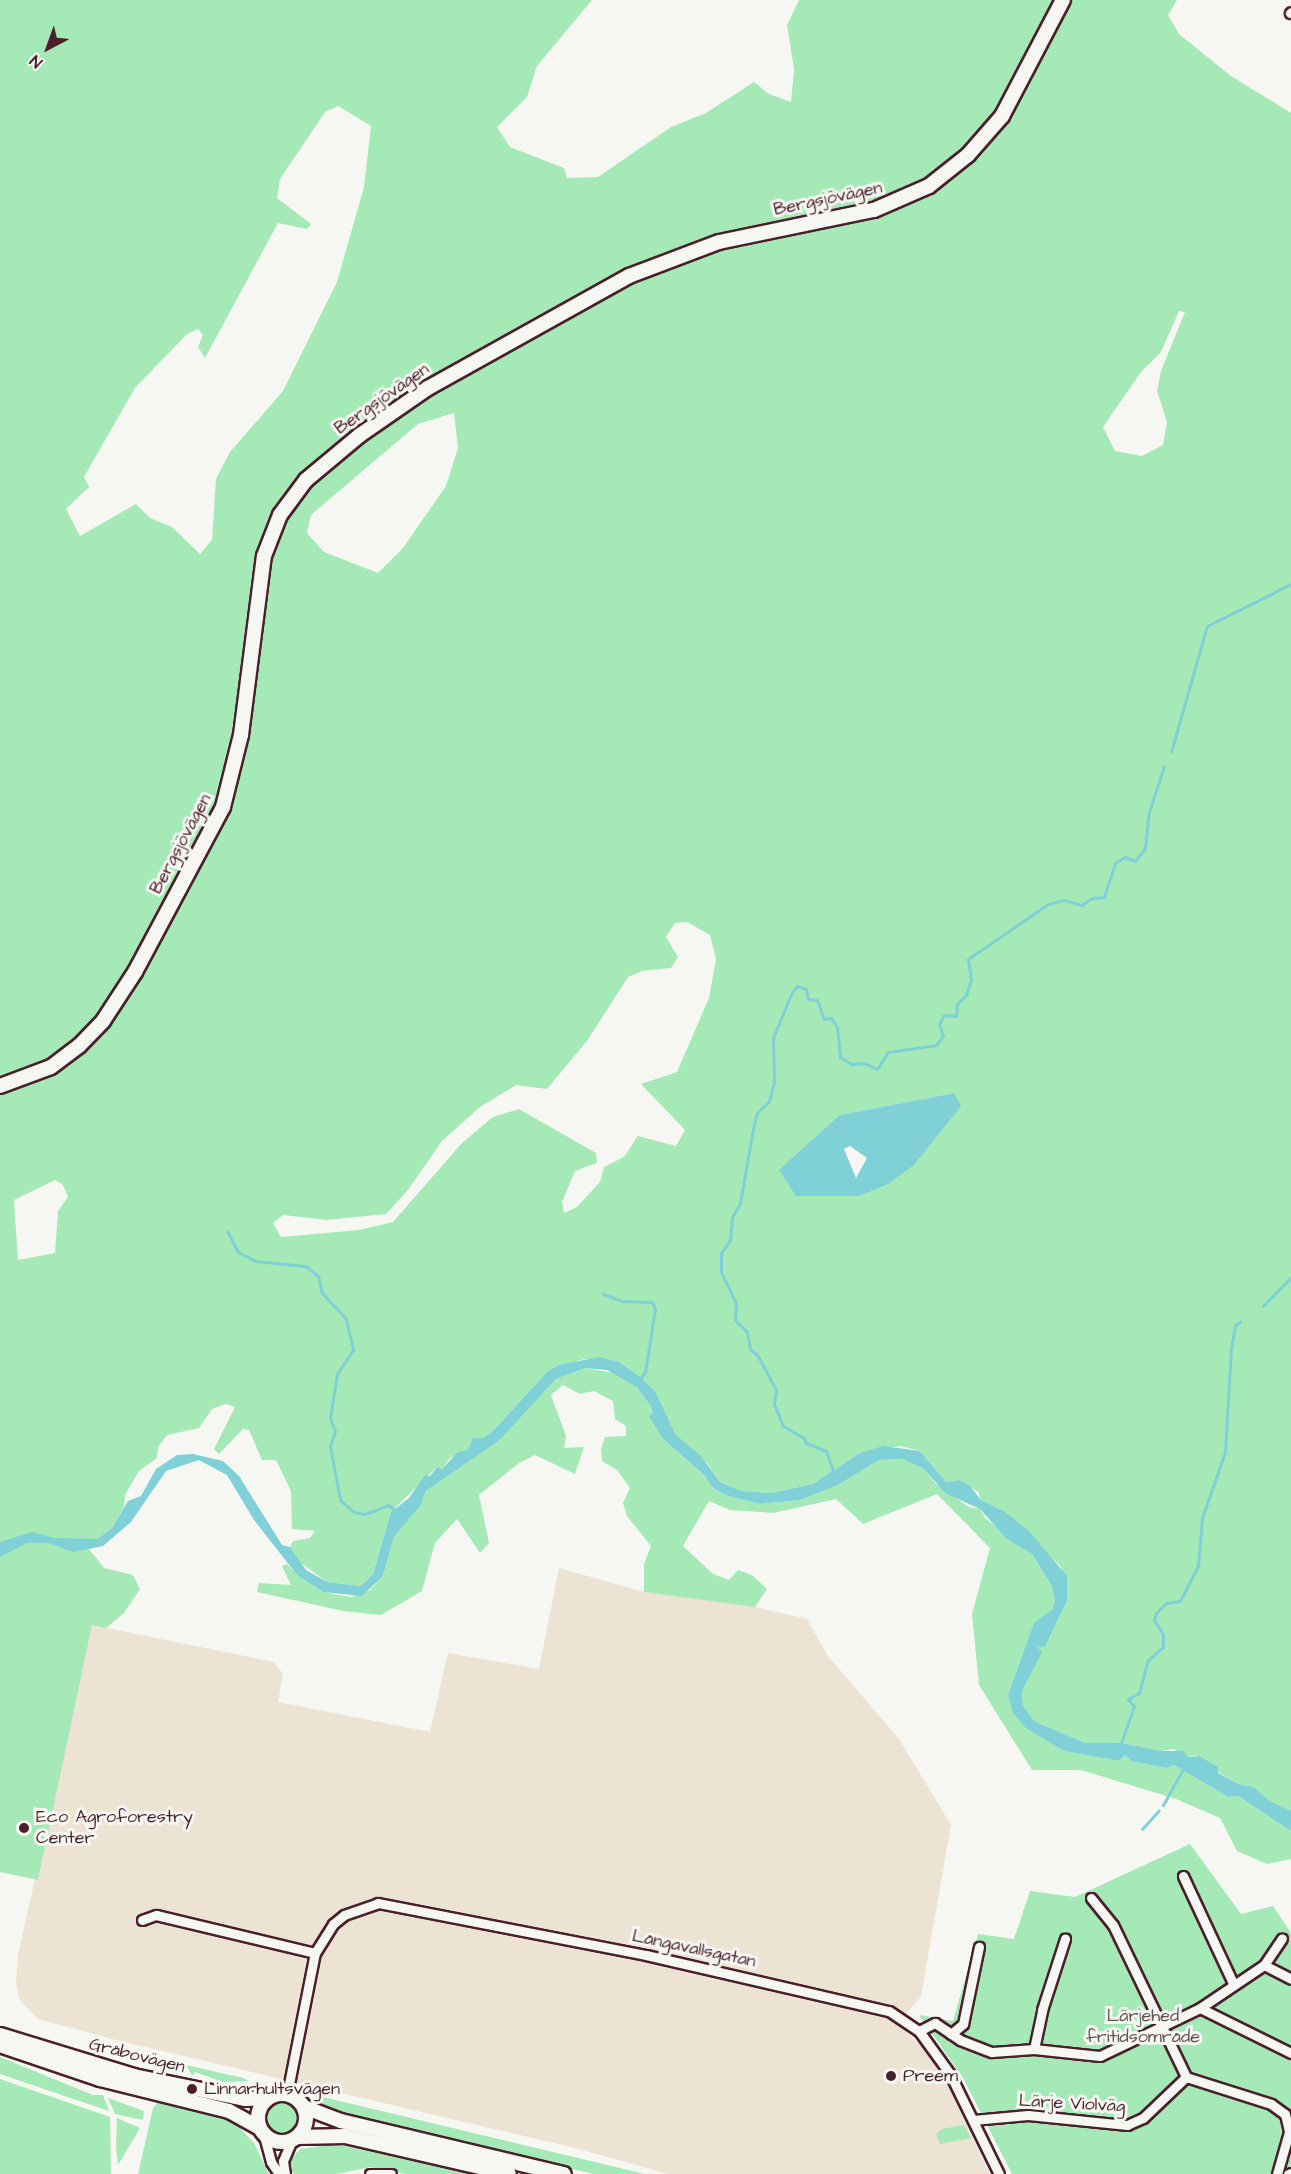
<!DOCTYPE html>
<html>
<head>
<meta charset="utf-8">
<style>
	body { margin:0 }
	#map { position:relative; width:1291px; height:2174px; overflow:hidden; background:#f6f6f2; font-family:"Architects Daughter",sans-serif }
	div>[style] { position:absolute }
	.built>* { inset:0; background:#ece3d2 }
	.green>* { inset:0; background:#a5eab6 }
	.round { border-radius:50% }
	.water>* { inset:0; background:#7fd0d7 }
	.stream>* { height:3px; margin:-1.5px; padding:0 1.5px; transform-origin:1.5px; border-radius:1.5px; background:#7fd0d7 }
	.roads { filter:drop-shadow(2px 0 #4a1f2b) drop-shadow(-2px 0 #4a1f2b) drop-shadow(0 2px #4a1f2b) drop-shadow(0 -2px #4a1f2b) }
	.street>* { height:9px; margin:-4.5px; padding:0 4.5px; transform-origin:4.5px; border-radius:4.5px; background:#f6f6f2 }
	.secondary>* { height:14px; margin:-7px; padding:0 7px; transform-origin:7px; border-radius:7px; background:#f6f6f2 }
	.secondary>.ring { margin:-7px; padding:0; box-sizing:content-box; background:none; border:14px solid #f6f6f2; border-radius:50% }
	.dots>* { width:16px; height:16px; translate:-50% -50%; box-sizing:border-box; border:3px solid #f6f6f2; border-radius:50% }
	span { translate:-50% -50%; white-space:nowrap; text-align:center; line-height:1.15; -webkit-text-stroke:6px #f6f6f2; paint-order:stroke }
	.street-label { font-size:18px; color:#4a1f2b }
	.poi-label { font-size:18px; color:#4a1f2b }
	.left { translate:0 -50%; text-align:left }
	.park-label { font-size:18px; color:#61524e }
	.north { position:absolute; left:18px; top:18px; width:60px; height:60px; -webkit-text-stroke:4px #f6f6f2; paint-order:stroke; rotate:221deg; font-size:16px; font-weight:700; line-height:24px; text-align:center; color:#4a1f2b }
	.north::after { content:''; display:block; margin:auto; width:21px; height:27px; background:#4a1f2b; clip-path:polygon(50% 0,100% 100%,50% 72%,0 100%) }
</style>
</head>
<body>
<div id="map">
	<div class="built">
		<div style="clip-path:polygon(559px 1568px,644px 1592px,721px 1599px,807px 1619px,827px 1655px,899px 1739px,951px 1825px,921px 1996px,898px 2024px,927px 2052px,946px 2081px,990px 2174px,669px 2174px,571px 2147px,116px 2040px,38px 2019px,19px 1999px,16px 1981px,18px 1955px,92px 1625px,274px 1662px,283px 1674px,278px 1702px,430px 1732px,448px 1653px,539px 1669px)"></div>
	</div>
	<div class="green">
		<div style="clip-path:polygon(evenodd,0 0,592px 0,537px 66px,527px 97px,497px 127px,510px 147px,564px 168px,567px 178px,598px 177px,671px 127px,706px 113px,754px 82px,769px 94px,791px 102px,794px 69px,787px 25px,799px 0,1177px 0,1168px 15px,1179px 34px,1231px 76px,1291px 113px,1291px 1811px,1269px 1802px,1254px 1787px,1239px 1784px,1218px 1772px,1196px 1755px,1188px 1757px,1173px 1749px,1162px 1751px,1122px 1743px,1085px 1743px,1034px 1721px,1023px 1705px,1022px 1691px,1041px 1652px,1036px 1646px,1048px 1641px,1067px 1601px,1061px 1567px,1017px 1522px,981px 1500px,978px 1492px,960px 1480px,946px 1482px,920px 1451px,900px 1446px,860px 1453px,813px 1484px,771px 1493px,741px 1491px,720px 1482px,707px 1463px,676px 1435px,655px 1391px,640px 1377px,619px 1362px,584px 1359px,547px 1372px,492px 1432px,468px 1450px,450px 1458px,442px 1469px,437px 1467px,391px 1512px,373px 1574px,361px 1586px,327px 1582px,301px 1563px,290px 1547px,293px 1541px,310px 1538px,315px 1531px,292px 1529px,291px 1491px,276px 1460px,262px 1460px,249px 1430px,243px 1429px,219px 1454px,214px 1449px,235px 1407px,226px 1404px,212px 1409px,199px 1428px,167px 1435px,158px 1447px,157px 1458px,139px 1471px,125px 1495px,124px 1507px,112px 1528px,97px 1539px,82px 1540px,104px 1568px,133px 1575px,140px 1589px,124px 1613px,106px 1628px,92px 1625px,38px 1880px,0 1872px,0 0,338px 106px,371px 126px,364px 187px,337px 282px,283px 391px,230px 452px,216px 479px,212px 540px,200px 554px,172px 527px,150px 518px,136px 504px,80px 536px,66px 509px,89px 487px,84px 477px,135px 388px,187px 334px,198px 329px,203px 335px,198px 347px,205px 358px,278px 223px,307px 229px,311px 224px,277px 198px,280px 179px,325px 112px,338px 106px,0 0,1179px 311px,1185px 312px,1161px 371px,1157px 391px,1167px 422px,1163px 445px,1142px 456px,1115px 451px,1103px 427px,1141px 372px,1161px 352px,1179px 311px,0 0,454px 413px,458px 448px,446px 486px,403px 548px,378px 573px,324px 552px,307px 533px,311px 515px,418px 424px,454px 413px,0 0,687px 922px,710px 935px,716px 959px,709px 998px,677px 1072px,641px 1084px,685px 1130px,676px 1146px,638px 1136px,624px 1157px,604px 1167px,600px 1182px,577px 1207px,564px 1213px,562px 1202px,575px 1171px,597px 1163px,596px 1153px,519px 1109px,493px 1117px,462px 1143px,393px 1222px,359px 1230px,281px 1237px,273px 1223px,283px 1215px,327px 1220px,386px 1214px,408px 1190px,442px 1141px,480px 1107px,516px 1085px,547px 1089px,587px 1041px,628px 977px,642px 971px,671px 968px,678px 957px,666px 937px,675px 923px,687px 922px,0 0,954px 1093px,960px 1106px,914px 1165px,796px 1196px,840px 1115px,954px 1093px,0 0,55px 1180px,63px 1185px,68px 1197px,58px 1211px,55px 1253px,18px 1260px,14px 1200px,55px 1180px)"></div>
		<div style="clip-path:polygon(585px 1368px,620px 1374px,637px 1387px,651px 1407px,663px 1439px,704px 1475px,713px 1488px,728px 1496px,760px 1504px,800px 1500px,838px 1485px,879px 1460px,903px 1459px,924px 1469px,936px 1484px,969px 1507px,980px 1509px,985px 1518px,1032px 1554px,1052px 1586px,1055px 1601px,1052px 1610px,1034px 1624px,1008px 1695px,1064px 1751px,1119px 1761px,1125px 1755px,1131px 1761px,1166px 1768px,1174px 1765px,1228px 1797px,1238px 1796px,1291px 1831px,1291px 1859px,1267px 1864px,1237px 1851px,1220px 1818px,1176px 1799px,1081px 1770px,1032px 1770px,979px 1685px,972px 1614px,990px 1548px,937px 1494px,863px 1524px,836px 1499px,773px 1513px,730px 1510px,709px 1501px,683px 1546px,713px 1574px,729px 1580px,738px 1570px,752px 1575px,767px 1589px,755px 1607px,644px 1592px,644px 1564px,651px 1546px,627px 1516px,623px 1503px,630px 1488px,617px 1470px,602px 1461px,601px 1449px,605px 1437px,626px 1436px,626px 1426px,615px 1419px,613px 1401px,594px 1391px,580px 1394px,563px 1385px,551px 1395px,566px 1436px,564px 1448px,584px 1447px,575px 1474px,535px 1455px,519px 1463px,479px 1495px,489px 1543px,480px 1553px,457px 1519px,435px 1543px,422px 1591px,381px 1615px,343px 1611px,257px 1592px,259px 1583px,291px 1585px,282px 1566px,287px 1564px,297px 1575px,323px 1592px,351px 1597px,369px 1591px,383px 1576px,394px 1537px,421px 1505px,426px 1491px,500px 1440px,556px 1379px)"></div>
		<div style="clip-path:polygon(1190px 1844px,1241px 1914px,1273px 1906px,1291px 1933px,1291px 2174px,1012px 2174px,963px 2078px,919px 2015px,953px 2021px,978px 1934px,1014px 1939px,1030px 1891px,1075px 1897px)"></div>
		<div style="clip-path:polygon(0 2057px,93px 2095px,103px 2095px,109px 2111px,0 2074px)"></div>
		<div style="clip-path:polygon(186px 2065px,243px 2078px,249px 2081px,223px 2082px,195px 2072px,192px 2076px)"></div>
		<div style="clip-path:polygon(0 2079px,110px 2117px,111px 2174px,0 2174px)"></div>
		<div style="clip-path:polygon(306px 2089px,327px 2098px,645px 2174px,594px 2174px,356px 2120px,321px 2106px)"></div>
		<div style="clip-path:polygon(108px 2098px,144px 2111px,143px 2120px,115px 2114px)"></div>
		<div style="clip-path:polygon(159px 2101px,220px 2115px,234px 2122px,254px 2143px,269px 2174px,138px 2174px,153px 2108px)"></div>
		<div class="round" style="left:266px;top:2102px;width:34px;height:34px"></div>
		<div style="clip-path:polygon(117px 2118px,140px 2128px,118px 2165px,116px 2147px)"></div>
		<div style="clip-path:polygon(964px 2125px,971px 2138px,940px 2144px,936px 2134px,942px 2129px)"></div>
		<div style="clip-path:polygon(343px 2143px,359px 2146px,482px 2174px,406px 2174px,370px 2167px,337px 2174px,294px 2174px,288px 2168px,289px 2159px,301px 2149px)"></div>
	</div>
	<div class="water">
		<div style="clip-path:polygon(evenodd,954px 1093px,961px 1106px,914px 1165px,888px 1184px,859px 1196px,796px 1196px,779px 1170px,840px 1115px,954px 1093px,850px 1146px,867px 1158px,856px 1178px,844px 1149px,850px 1146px)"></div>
		<div style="clip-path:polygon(599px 1357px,619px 1362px,640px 1377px,655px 1391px,676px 1435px,701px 1456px,720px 1482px,741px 1491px,771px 1493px,813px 1484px,860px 1453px,883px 1446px,920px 1451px,946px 1482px,960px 1480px,970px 1486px,981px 1500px,1005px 1512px,1029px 1531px,1067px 1576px,1067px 1601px,1045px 1647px,1037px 1647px,1042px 1652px,1022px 1691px,1023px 1705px,1034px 1721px,1085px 1743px,1122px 1743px,1162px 1751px,1183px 1751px,1188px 1757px,1199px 1756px,1218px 1767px,1218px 1773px,1239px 1784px,1254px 1787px,1269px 1801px,1291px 1811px,1291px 1831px,1238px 1796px,1228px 1797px,1174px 1765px,1166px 1768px,1131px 1761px,1125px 1755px,1119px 1761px,1064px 1751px,1026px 1728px,1013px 1713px,1008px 1695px,1034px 1623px,1052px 1610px,1055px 1601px,1052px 1586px,1032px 1554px,1006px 1538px,980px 1509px,945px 1493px,924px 1469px,903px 1459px,879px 1460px,838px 1485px,800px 1500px,760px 1504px,728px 1496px,713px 1488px,704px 1475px,663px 1439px,649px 1416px,653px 1413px,651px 1407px,637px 1387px,607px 1370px,585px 1368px,556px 1379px,500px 1440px,426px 1491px,421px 1505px,394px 1537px,383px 1576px,362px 1596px,323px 1592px,297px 1575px,254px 1520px,227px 1475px,199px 1460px,166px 1471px,131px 1522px,103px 1546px,73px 1552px,48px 1543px,27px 1543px,0 1557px,0 1542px,32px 1532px,55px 1538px,97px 1539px,112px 1528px,128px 1501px,141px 1496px,156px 1469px,177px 1455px,193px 1454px,223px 1461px,239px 1476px,282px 1545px,290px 1547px,306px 1570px,327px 1582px,361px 1586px,373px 1574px,391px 1512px,409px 1498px,425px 1475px,430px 1476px,437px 1467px,442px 1469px,458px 1452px,468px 1450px,473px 1438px,483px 1438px,492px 1432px,547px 1372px,559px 1365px)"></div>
	</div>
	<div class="stream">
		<div style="left:1171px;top:752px;width:131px;rotate:-74.1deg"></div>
		<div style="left:1207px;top:626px;width:94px;rotate:-26.6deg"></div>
		<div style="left:227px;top:1231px;width:24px;rotate:62deg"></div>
		<div style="left:238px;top:1252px;width:20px;rotate:27deg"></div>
		<div style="left:256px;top:1261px;width:50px;rotate:5.7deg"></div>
		<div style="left:306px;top:1266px;width:16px;rotate:40deg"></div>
		<div style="left:318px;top:1276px;width:17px;rotate:77deg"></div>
		<div style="left:322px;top:1293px;width:35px;rotate:47deg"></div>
		<div style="left:346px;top:1319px;width:32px;rotate:77deg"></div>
		<div style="left:353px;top:1350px;width:29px;rotate:124deg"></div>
		<div style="left:337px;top:1374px;width:45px;rotate:99deg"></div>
		<div style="left:330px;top:1418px;width:14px;rotate:69deg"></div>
		<div style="left:335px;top:1431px;width:16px;rotate:108deg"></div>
		<div style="left:330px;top:1446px;width:55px;rotate:79.5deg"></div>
		<div style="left:340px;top:1500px;width:18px;rotate:41deg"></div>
		<div style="left:354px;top:1512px;width:11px;rotate:10deg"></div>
		<div style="left:365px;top:1514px;width:25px;rotate:-21deg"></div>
		<div style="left:388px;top:1505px;width:10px;rotate:37deg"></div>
		<div style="left:603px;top:1294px;width:20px;rotate:20deg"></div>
		<div style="left:622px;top:1301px;width:30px;rotate:2deg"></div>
		<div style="left:652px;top:1302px;width:8px;rotate:67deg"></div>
		<div style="left:655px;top:1309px;width:64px;rotate:99deg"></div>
		<div style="left:645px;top:1372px;width:10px;rotate:127deg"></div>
		<div style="left:1263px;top:1306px;width:40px;rotate:-46deg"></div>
		<div style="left:837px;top:1472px;width:4px;rotate:-166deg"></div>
		<div style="left:833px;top:1471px;width:21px;rotate:-109deg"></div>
		<div style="left:826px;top:1451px;width:22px;rotate:-158deg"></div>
		<div style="left:806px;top:1443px;width:5px;rotate:-112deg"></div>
		<div style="left:804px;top:1438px;width:24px;rotate:-150deg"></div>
		<div style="left:783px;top:1426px;width:24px;rotate:-112deg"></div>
		<div style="left:774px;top:1404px;width:14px;rotate:-82deg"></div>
		<div style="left:776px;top:1390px;width:40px;rotate:-118deg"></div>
		<div style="left:757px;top:1355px;width:9px;rotate:-139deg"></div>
		<div style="left:750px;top:1349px;width:17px;rotate:-100deg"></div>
		<div style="left:747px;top:1332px;width:17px;rotate:-135deg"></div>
		<div style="left:735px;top:1320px;width:17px;rotate:-87deg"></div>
		<div style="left:736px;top:1303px;width:34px;rotate:-116deg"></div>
		<div style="left:721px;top:1272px;width:19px;rotate:-90deg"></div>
		<div style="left:721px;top:1253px;width:16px;rotate:-55deg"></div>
		<div style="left:730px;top:1240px;width:23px;rotate:-85deg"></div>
		<div style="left:732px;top:1217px;width:16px;rotate:-60deg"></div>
		<div style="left:740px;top:1203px;width:80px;rotate:-80deg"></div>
		<div style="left:754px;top:1124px;width:11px;rotate:-75deg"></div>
		<div style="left:757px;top:1113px;width:17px;rotate:-45deg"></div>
		<div style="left:769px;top:1101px;width:20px;rotate:-75deg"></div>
		<div style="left:774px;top:1082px;width:44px;rotate:-91.3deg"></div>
		<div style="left:773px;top:1038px;width:50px;rotate:-67.6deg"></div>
		<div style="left:792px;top:992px;width:8px;rotate:-50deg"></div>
		<div style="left:797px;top:986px;width:9px;rotate:18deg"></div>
		<div style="left:806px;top:989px;width:10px;rotate:79deg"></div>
		<div style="left:808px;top:999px;width:9px;rotate:6deg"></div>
		<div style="left:817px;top:1000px;width:20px;rotate:70deg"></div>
		<div style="left:824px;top:1019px;width:7px;rotate:-8deg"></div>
		<div style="left:831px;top:1018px;width:11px;rotate:56deg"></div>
		<div style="left:837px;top:1027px;width:30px;rotate:84deg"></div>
		<div style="left:840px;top:1057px;width:13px;rotate:32deg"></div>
		<div style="left:851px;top:1064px;width:13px;rotate:-4deg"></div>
		<div style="left:864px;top:1063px;width:14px;rotate:25deg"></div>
		<div style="left:877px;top:1069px;width:20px;rotate:-57deg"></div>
		<div style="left:888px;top:1052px;width:49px;rotate:-8.3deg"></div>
		<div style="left:936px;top:1045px;width:11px;rotate:-52deg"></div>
		<div style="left:943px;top:1036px;width:13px;rotate:-108deg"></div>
		<div style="left:939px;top:1024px;width:10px;rotate:-61deg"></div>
		<div style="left:944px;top:1015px;width:12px;rotate:5deg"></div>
		<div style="left:956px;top:1016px;width:12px;rotate:-85deg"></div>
		<div style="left:957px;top:1004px;width:13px;rotate:-45deg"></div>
		<div style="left:966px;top:995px;width:16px;rotate:-72deg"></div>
		<div style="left:971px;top:980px;width:21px;rotate:-98deg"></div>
		<div style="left:968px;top:959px;width:97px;rotate:-34.5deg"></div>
		<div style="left:1048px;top:904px;width:16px;rotate:-14deg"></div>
		<div style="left:1064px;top:900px;width:19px;rotate:16deg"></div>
		<div style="left:1082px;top:905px;width:12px;rotate:-35deg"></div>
		<div style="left:1092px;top:898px;width:12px;rotate:-5deg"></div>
		<div style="left:1104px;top:897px;width:36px;rotate:-72deg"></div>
		<div style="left:1115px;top:863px;width:12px;rotate:-31deg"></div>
		<div style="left:1125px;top:857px;width:11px;rotate:22deg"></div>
		<div style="left:1135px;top:861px;width:16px;rotate:-52deg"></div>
		<div style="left:1145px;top:848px;width:36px;rotate:-84deg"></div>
		<div style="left:1149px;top:812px;width:48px;rotate:-71.9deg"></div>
		<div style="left:1120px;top:1746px;width:42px;rotate:-70.7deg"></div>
		<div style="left:1134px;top:1706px;width:9px;rotate:-131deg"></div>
		<div style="left:1128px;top:1699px;width:13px;rotate:-29deg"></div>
		<div style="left:1139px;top:1693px;width:34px;rotate:-75deg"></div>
		<div style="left:1148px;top:1660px;width:20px;rotate:-41deg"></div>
		<div style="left:1163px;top:1647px;width:13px;rotate:-90deg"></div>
		<div style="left:1163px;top:1634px;width:17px;rotate:-123deg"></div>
		<div style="left:1154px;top:1620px;width:7px;rotate:-74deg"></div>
		<div style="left:1156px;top:1613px;width:14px;rotate:-45deg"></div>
		<div style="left:1166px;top:1603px;width:14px;rotate:-8deg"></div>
		<div style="left:1180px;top:1601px;width:39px;rotate:-63deg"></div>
		<div style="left:1198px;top:1566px;width:48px;rotate:-85.2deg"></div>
		<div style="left:1202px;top:1518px;width:70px;rotate:-70.8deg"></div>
		<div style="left:1225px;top:1452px;width:104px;rotate:-86.7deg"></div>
		<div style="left:1231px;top:1348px;width:23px;rotate:-80deg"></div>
		<div style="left:1235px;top:1325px;width:6px;rotate:-31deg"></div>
		<div style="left:1163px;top:1805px;width:41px;rotate:-60.9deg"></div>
		<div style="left:1142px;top:1829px;width:25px;rotate:-48deg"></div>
	</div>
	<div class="roads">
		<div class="street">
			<div style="left:1290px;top:13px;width:1px;rotate:-45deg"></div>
			<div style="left:1183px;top:1876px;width:118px;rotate:65deg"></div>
			<div style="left:1091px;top:1898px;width:35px;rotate:51deg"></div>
			<div style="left:1113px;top:1925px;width:169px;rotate:64.3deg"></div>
			<div style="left:142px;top:1920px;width:15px;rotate:-20deg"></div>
			<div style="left:156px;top:1915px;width:163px;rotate:13.4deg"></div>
			<div style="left:1264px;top:1965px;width:30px;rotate:27deg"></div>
			<div style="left:1200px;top:2008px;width:102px;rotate:26.3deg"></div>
			<div style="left:919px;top:2031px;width:18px;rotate:-27deg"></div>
			<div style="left:935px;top:2023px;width:30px;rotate:34deg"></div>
			<div style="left:960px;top:2040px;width:34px;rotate:21deg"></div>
			<div style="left:992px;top:2052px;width:42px;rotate:-4.1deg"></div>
			<div style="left:1034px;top:2049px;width:66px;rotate:6.1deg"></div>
			<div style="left:1100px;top:2056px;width:111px;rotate:-25.6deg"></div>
			<div style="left:1200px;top:2008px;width:77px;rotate:-33.9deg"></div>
			<div style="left:1264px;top:1965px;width:32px;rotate:-56deg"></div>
			<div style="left:951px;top:2034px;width:16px;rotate:-40deg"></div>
			<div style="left:963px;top:2024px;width:79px;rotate:-78.3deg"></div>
			<div style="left:1034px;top:2049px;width:40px;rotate:-78deg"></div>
			<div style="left:1042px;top:2010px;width:75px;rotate:-72.1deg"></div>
			<div style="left:1186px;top:2077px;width:89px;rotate:17.6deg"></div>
			<div style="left:1271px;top:2104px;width:17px;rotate:36deg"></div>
			<div style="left:1285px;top:2114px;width:18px;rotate:77deg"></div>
			<div style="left:1289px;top:2132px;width:44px;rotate:105.9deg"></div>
			<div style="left:287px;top:2094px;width:144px;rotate:-78.8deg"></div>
			<div style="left:315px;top:1953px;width:34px;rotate:-58deg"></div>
			<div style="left:333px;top:1924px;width:14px;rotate:-39deg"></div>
			<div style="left:344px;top:1915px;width:36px;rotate:-19deg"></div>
			<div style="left:378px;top:1903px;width:273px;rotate:11deg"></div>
			<div style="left:646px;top:1955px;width:249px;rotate:13deg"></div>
			<div style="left:889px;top:2011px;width:36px;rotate:34deg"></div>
			<div style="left:919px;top:2031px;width:53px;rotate:54.2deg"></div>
			<div style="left:950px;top:2074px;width:111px;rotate:63.9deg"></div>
			<div style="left:973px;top:2120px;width:55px;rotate:-5.2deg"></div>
			<div style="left:1028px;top:2115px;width:100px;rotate:5.8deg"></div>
			<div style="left:1127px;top:2125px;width:17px;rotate:-24deg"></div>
			<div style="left:1143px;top:2118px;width:59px;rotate:-43.6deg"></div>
			<div style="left:263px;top:2132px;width:31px;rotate:75deg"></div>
			<div style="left:271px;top:2162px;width:14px;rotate:56deg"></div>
			<div style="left:285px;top:2174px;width:13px;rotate:-99deg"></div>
			<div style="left:283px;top:2161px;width:23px;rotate:-67deg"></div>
			<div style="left:370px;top:2174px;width:21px"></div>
			<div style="left:1288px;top:2174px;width:3px;rotate:-18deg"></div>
		</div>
		<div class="secondary">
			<div style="left:0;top:1086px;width:54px;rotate:-20.4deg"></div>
			<div style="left:51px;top:1067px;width:35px;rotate:-37deg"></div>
			<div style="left:79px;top:1046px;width:35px;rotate:-46deg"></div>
			<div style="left:103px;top:1021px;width:59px;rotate:-56.9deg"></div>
			<div style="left:135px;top:972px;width:187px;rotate:-61.9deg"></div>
			<div style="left:223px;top:807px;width:74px;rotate:-76deg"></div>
			<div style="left:241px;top:735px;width:180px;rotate:-82.7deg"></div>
			<div style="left:264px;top:556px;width:44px;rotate:-68.7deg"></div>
			<div style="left:280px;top:515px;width:44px;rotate:-53.4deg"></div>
			<div style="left:306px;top:480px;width:70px;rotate:-39.8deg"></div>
			<div style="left:360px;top:435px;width:83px;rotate:-34.7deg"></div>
			<div style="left:428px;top:388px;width:230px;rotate:-29.1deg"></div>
			<div style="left:629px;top:276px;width:96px;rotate:-20.7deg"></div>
			<div style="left:719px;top:242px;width:158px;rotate:-11.7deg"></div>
			<div style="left:874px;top:210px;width:60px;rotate:-23.6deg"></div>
			<div style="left:929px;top:186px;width:50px;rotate:-38.5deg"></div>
			<div style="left:968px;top:155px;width:52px;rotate:-48.9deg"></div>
			<div style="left:1002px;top:116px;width:131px;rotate:-62.3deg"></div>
			<div style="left:0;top:2035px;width:140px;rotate:17deg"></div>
			<div style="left:134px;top:2076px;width:113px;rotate:11.7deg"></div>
			<div style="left:245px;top:2099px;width:23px;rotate:-2deg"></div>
			<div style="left:0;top:2045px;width:106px;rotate:18.8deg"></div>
			<div style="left:100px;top:2079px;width:133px;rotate:13.9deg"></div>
			<div style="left:229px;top:2111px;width:35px;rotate:29deg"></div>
			<div class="ring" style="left:258px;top:2094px;width:34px;height:34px"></div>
			<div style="left:304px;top:2107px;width:40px;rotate:21deg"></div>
			<div style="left:341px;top:2121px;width:229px;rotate:13.4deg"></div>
			<div style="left:298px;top:2137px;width:47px;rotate:-1.2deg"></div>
			<div style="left:345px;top:2136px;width:168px;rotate:13deg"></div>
		</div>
	</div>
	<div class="dots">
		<div style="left:24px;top:1828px;background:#4a1f2b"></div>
		<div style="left:891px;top:2076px;background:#4a1f2b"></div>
		<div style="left:192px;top:2089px;background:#4a1f2b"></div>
	</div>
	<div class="street-label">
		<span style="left:828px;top:199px;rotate:-12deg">Bergsjövägen</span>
		<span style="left:382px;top:399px;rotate:-35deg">Bergsjövägen</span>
		<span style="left:181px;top:844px;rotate:-62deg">Bergsjövägen</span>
		<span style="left:694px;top:1949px;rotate:12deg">Långavallsgatan</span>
		<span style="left:137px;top:2056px;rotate:14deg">Gråbovägen</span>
		<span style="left:1072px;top:2104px;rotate:3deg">Lärje Violväg</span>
	</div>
	<div class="poi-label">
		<span class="left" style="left:36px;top:1828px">Eco Agroforestry<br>Center</span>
		<span class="left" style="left:903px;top:2076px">Preem</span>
		<span class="left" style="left:204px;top:2089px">Linnarhultsvägen</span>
	</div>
	<div class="park-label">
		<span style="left:1143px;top:2027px">Lärjehed<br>fritidsområde</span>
	</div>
	<div class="north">N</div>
</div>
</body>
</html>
